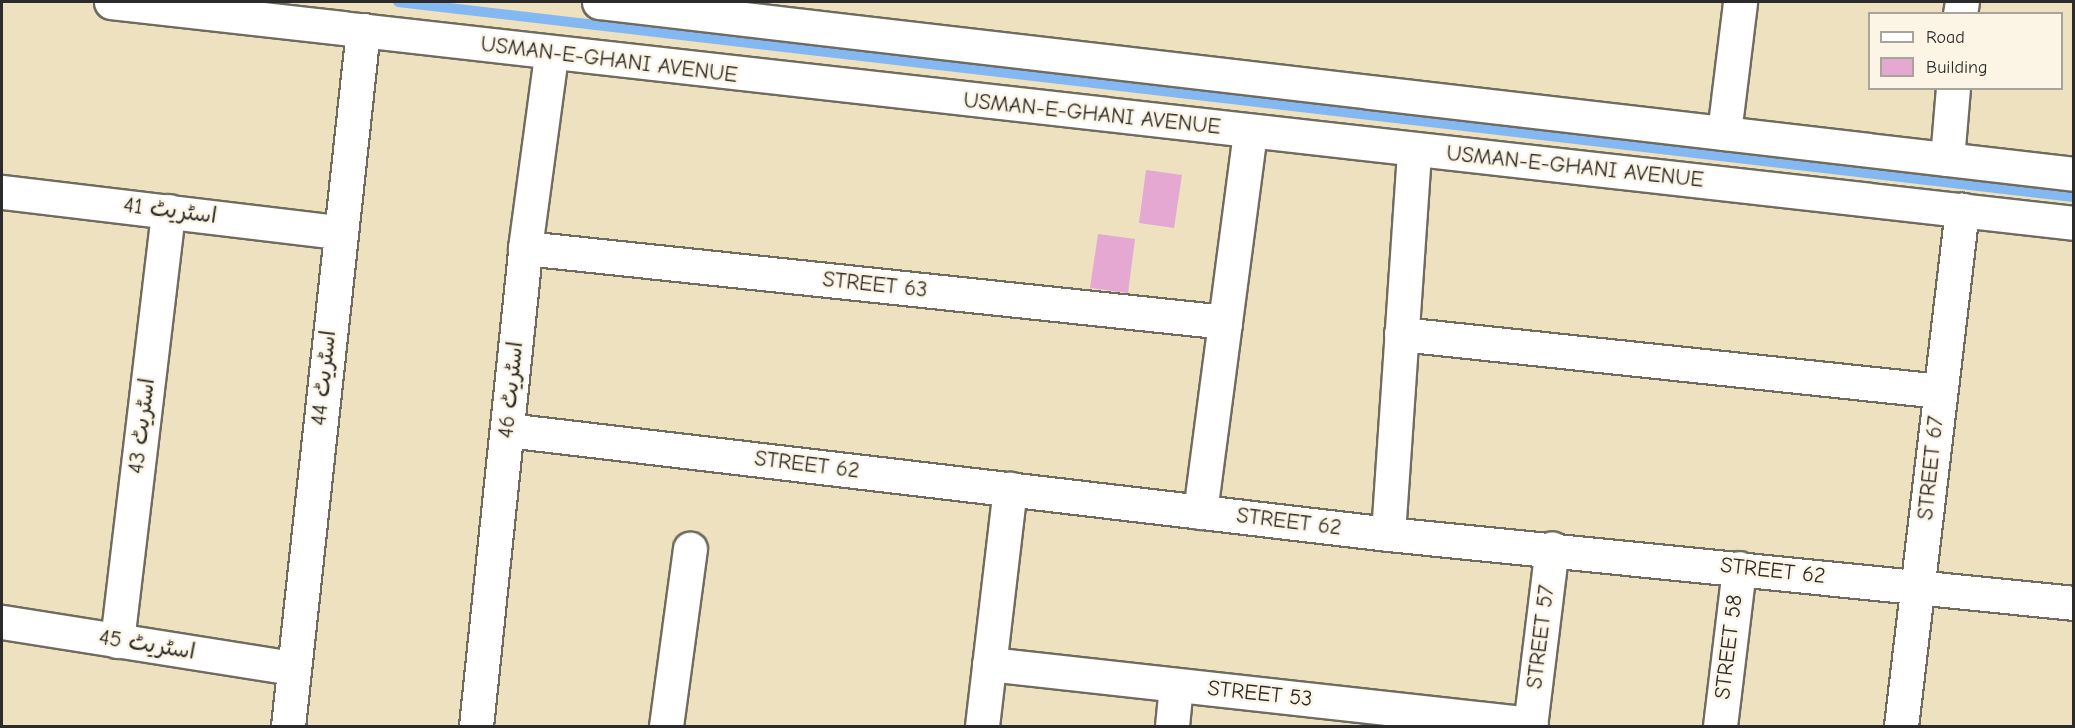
<!DOCTYPE html>
<html>
<head>
<meta charset="utf-8">
<style>
	body { margin:0 }
	#map { position:relative; width:2075px; height:728px; overflow:hidden; background:#eee1c0; font-family:"Comic Neue","Playpen Sans Arabic",sans-serif }
	div>[style] { position:absolute }
	.stream>* { height:10px; margin:-5px; padding:0 5px; transform-origin:5px; border-radius:5px; background:#84b8f2 }
	.building>* { inset:0; background:#e4a8d2 }
	.roads { filter:drop-shadow(2px 0 #6f6b5f) drop-shadow(-2px 0 #6f6b5f) drop-shadow(0 2px #6f6b5f) drop-shadow(0 -2px #6f6b5f) }
	.minor>* { height:33px; margin:-16.5px; padding:0 16.5px; transform-origin:16.5px; border-radius:16.5px; background:#fff }
	.secondary>* { height:33px; margin:-16.5px; padding:0 16.5px; transform-origin:16.5px; border-radius:16.5px; background:#fff }
	span { translate:-50% -50%; white-space:nowrap; text-align:center; line-height:1.15; -webkit-text-stroke:5px #fcf5e5; paint-order:stroke }
	.street-label { font-size:22px; color:#2b2b2b }
	.frame { position:absolute; inset:0; border:3px solid #2b2b2b; pointer-events:none }
	.legend { position:absolute; left:1868px; top:12px; width:195px; height:78px; box-sizing:border-box; background:#fcf5e5; border:2px solid #a8a49b; margin:0; padding:8px 10px; list-style:none; font-size:18px; color:#2b2b2b }
	.legend li { display:flex; align-items:center; gap:12px; height:30px }
	.legend b { width:30px; border:2px solid #a8a49b }
</style>
</head>
<body>
<div id="map">
	<div class="stream">
		<div style="left:398px;top:2px;width:1687px;rotate:6.64deg"></div>
	</div>
	<div class="building">
		<div style="clip-path:polygon(1146px 170px,1182px 175px,1174px 228px,1139px 223px)"></div>
		<div style="clip-path:polygon(1098px 234px,1135px 239px,1128px 293px,1090px 288px)"></div>
	</div>
	<div class="roads">
		<div class="minor">
			<div style="left:1960px;top:14px;width:12px;rotate:-81deg"></div>
			<div style="left:1724px;top:133px;width:132px;rotate:-83deg"></div>
			<div style="left:1947px;top:159px;width:71px;rotate:-85.2deg"></div>
			<div style="left:2px;top:192px;width:339px;rotate:6.8deg"></div>
			<div style="left:525px;top:248px;width:704px;rotate:6.03deg"></div>
			<div style="left:1401px;top:334px;width:542px;rotate:6.04deg"></div>
			<div style="left:507px;top:430px;width:887px;rotate:6.73deg"></div>
			<div style="left:1388px;top:534px;width:689px;rotate:5.74deg"></div>
			<div style="left:1200px;top:512px;width:383px;rotate:-82.5deg"></div>
			<div style="left:1388px;top:534px;width:385px;rotate:-86.1deg"></div>
			<div style="left:2px;top:622px;width:295px;rotate:9deg"></div>
			<div style="left:117px;top:641px;width:433px;rotate:-83.2deg"></div>
			<div style="left:989px;top:664px;width:545px;rotate:6.32deg"></div>
			<div style="left:288px;top:726px;width:700px;rotate:-83.85deg"></div>
			<div style="left:476px;top:726px;width:481px;rotate:-84.1deg"></div>
			<div style="left:525px;top:248px;width:195px;rotate:-82.3deg"></div>
			<div style="left:666px;top:726px;width:179px;rotate:-82.3deg"></div>
			<div style="left:982px;top:726px;width:239px;rotate:-83.3deg"></div>
			<div style="left:1172px;top:726px;width:41px;rotate:-84.4deg"></div>
			<div style="left:1530px;top:726px;width:179px;rotate:-83deg"></div>
			<div style="left:1720px;top:726px;width:159px;rotate:-83.1deg"></div>
			<div style="left:1901px;top:726px;width:520px;rotate:-83.26deg"></div>
		</div>
		<div class="secondary">
			<div style="left:111px;top:2px;width:1975px;rotate:6.42deg"></div>
			<div style="left:599px;top:2px;width:1485px;rotate:6.65deg"></div>
		</div>
	</div>
	<div class="street-label">
		<span style="left:609px;top:60px;rotate:7deg">USMAN-E-GHANI AVENUE</span>
		<span style="left:1092px;top:114px;rotate:6deg">USMAN-E-GHANI AVENUE</span>
		<span style="left:1575px;top:167px;rotate:6deg">USMAN-E-GHANI AVENUE</span>
		<span style="left:170px;top:211px;rotate:7deg">اسٹریٹ 41</span>
		<span style="left:875px;top:285px;rotate:6deg">STREET 63</span>
		<span style="left:324px;top:378px;rotate:-84deg">اسٹریٹ 44</span>
		<span style="left:511px;top:390px;rotate:-84deg">اسٹریٹ 46</span>
		<span style="left:142px;top:426px;rotate:-83deg">اسٹریٹ 43</span>
		<span style="left:807px;top:465px;rotate:7deg">STREET 62</span>
		<span style="left:1931px;top:468px;rotate:-84deg">STREET 67</span>
		<span style="left:1289px;top:522px;rotate:7deg">STREET 62</span>
		<span style="left:1773px;top:571px;rotate:6deg">STREET 62</span>
		<span style="left:1541px;top:637px;rotate:-83deg">STREET 57</span>
		<span style="left:147px;top:645px;rotate:9deg">اسٹریٹ 45</span>
		<span style="left:1729px;top:647px;rotate:-83deg">STREET 58</span>
		<span style="left:1260px;top:694px;rotate:6deg">STREET 53</span>
	</div>
	<div class="frame"></div>
	<ul class="legend">
	<li><b style="height:8px;background:#fff"></b>Road</li>
	<li><b style="height:16px;background:#e4a8d2"></b>Building</li>
	</ul>
</div>
</body>
</html>
